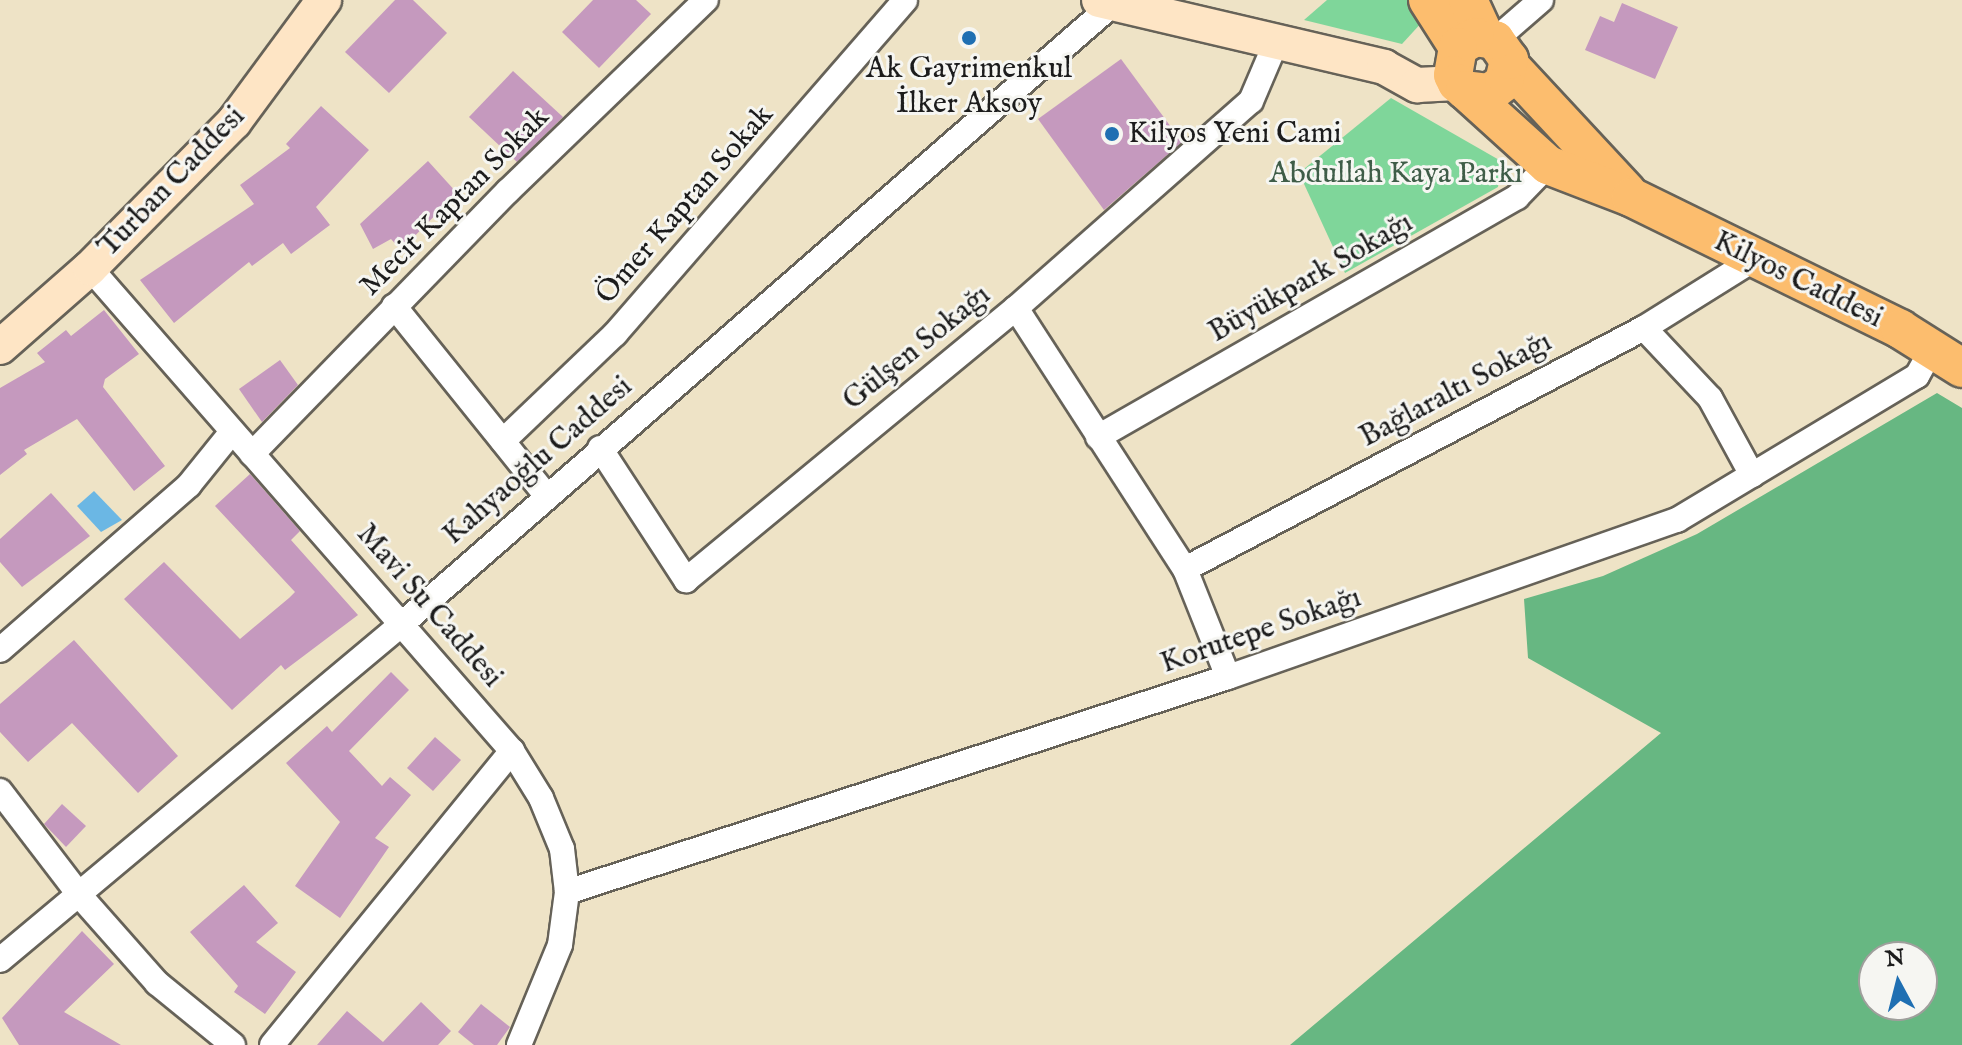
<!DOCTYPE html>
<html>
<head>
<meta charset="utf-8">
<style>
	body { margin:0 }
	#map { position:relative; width:1962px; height:1045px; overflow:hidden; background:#eee3c6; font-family:"IM FELL English",serif }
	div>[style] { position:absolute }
	.green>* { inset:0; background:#7fd69a }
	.forest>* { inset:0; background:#67b782 }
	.water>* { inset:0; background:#6bb7e4 }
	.building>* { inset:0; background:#c599be }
	.roads { filter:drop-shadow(2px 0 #666258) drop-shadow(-2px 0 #666258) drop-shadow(0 2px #666258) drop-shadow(0 -2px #666258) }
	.minor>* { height:24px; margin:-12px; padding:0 12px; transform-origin:12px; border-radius:12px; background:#fff }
	.secondary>* { height:34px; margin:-17px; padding:0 17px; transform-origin:17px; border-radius:17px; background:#fee5c5 }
	.primary>* { height:38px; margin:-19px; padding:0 19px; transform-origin:19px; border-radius:19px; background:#fcbd6e }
	.dots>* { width:22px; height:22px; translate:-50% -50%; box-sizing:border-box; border:4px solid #f6f6f2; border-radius:50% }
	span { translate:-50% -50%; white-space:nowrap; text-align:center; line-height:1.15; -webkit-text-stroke:6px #f6f6f2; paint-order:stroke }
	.poi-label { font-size:30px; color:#1c1c1c }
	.left { translate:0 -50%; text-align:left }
	.park-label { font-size:30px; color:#3f5d48 }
	.street-label { font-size:30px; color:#1c1c1c }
	.north { position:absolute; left:1858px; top:941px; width:80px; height:80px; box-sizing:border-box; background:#f6f6f2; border:2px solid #9f9f9c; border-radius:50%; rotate:353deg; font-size:22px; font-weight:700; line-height:32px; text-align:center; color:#1c1c1c }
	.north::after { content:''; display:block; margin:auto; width:28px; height:36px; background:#1f6fb2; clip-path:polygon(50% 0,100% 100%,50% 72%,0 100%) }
</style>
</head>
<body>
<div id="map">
	<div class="green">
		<div style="clip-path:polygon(1327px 0,1413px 0,1424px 20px,1402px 44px,1304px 20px)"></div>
		<div style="clip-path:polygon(1391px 98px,1501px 161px,1498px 187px,1345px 273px,1299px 173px)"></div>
	</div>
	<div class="forest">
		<div style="clip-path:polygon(evenodd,1937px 393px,1962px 408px,1962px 1045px,1290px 1045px,1661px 733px,1528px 658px,1524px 599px,1603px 576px,1697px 534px,1937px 393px,1874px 957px,1922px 957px,1922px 1005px,1874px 1005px,1874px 957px)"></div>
	</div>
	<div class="water">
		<div style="clip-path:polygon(94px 491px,122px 520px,101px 532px,77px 506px)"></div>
	</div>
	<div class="building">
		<div style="clip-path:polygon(395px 0,413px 0,447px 33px,389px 93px,345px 52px)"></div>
		<div style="clip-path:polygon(593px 0,636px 0,651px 14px,599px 68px,562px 32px)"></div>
		<div style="clip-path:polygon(1622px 3px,1678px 27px,1655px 79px,1585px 50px,1600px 16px,1614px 22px)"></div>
		<div style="clip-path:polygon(1121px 59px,1182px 142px,1104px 210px,1038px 119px)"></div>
		<div style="clip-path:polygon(513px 71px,563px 117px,517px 162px,469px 117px)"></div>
		<div style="clip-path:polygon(321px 106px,369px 150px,316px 207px,330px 225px,291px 254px,283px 243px,252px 266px,249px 262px,174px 323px,140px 280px,254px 204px,240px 185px,290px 148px,286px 144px)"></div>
		<div style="clip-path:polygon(428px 161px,457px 193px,401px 250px,391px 239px,373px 249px,360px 224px)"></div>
		<div style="clip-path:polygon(104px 310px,139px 354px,105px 379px,103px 387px,165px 466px,134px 491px,77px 419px,24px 450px,27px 454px,0 475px,0 388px,45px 362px,37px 353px,66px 330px,71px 336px)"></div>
		<div style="clip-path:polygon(280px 360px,298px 385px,262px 422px,239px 389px)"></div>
		<div style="clip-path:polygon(250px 474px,300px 531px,291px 540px,358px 615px,285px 670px,281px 665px,232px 710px,124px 599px,164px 562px,240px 639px,289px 598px,295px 592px,215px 506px)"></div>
		<div style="clip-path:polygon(51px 493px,90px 536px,22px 587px,0 562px,0 539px)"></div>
		<div style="clip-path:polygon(74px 640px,178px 756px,138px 793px,72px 723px,28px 762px,0 732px,0 704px)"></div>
		<div style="clip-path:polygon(391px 672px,409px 690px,349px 751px,382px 786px,390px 777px,411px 795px,375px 838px,389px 847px,340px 918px,295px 886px,340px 822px,286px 763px,327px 726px,332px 732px)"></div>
		<div style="clip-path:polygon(435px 737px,461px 760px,433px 791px,407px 768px)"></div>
		<div style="clip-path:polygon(62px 804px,86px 826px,66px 847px,44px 824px)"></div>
		<div style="clip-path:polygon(244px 885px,278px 923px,256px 942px,296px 972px,265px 1014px,234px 992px,238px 986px,190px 932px)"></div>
		<div style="clip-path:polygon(82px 931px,114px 964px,64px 1012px,121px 1045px,19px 1045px,2px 1018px)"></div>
		<div style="clip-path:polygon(421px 1002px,451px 1031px,438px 1045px,317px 1045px,347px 1011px,383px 1042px)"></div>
		<div style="clip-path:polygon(481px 1004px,510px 1027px,497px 1045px,474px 1045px,458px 1032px)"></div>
	</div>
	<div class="roads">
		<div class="minor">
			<div style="left:1495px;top:40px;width:61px;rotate:-41deg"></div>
			<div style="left:90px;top:268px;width:641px;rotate:48.86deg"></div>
			<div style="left:512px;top:751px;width:55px;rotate:58.3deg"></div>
			<div style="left:541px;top:798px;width:55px;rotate:67.6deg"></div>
			<div style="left:562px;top:849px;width:43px;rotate:83.4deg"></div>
			<div style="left:567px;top:892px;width:53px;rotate:97.5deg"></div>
			<div style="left:560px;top:945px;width:108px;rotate:112.3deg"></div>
			<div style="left:394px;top:306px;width:244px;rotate:51.2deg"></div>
			<div style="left:1016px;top:308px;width:311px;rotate:57.1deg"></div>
			<div style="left:1185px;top:569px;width:116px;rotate:68.3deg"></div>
			<div style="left:1644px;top:328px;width:96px;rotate:46.7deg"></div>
			<div style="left:1710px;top:398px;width:88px;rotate:61.4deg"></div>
			<div style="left:1098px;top:437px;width:483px;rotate:-29.8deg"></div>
			<div style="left:1517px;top:197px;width:45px;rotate:-45.9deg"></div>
			<div style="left:503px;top:441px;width:155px;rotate:-43.7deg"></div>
			<div style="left:615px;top:334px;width:442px;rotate:-49deg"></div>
			<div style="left:600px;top:448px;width:158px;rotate:56.9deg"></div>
			<div style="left:686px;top:580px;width:428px;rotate:-39.5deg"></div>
			<div style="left:1016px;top:308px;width:313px;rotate:-41.4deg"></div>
			<div style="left:1251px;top:101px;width:66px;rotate:-66.9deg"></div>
			<div style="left:252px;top:454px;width:367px;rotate:-45.8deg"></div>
			<div style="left:508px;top:191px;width:275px;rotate:-44deg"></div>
			<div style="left:1185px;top:569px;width:518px;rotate:-27.7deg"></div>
			<div style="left:1644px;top:328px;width:128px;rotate:-32deg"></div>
			<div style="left:0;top:650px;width:251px;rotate:-41.1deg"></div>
			<div style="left:189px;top:485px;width:67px;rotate:-51.1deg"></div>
			<div style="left:0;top:791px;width:133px;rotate:52.6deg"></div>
			<div style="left:81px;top:897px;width:115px;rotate:48.5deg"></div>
			<div style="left:157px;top:983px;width:98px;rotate:39.2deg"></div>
			<div style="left:567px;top:892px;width:695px;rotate:-18.02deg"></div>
			<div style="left:1228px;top:677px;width:476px;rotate:-19.3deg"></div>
			<div style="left:1677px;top:520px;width:280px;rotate:-31deg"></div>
			<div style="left:1917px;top:376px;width:31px;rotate:-61deg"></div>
			<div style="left:0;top:960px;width:525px;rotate:-39.9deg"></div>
			<div style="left:403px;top:623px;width:943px;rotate:-41.09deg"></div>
			<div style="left:272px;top:1045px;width:380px;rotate:-50.8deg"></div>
		</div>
		<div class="secondary">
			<div style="left:1099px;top:0;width:293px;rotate:13.2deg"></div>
			<div style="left:1384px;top:67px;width:38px;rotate:29deg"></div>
			<div style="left:1417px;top:85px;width:40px;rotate:-2.9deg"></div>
			<div style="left:0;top:347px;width:120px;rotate:-41.3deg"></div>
			<div style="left:90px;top:268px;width:205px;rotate:-45.4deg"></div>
			<div style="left:234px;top:122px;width:152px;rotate:-53.6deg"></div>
		</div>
		<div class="primary">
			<div style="left:1428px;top:0;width:56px;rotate:57.4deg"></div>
			<div style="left:1468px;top:0;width:41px;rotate:65.3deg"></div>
			<div style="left:1509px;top:65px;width:173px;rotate:47.1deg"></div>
			<div style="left:1465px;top:90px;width:25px;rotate:7deg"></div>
			<div style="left:1490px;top:93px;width:18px;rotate:-38deg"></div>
			<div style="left:1504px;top:82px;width:23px;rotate:-77deg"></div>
			<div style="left:1509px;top:60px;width:24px;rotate:-125deg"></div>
			<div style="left:1495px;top:40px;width:20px;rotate:-171deg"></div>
			<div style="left:1475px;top:37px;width:20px;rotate:150deg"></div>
			<div style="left:1458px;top:47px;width:28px;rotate:100deg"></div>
			<div style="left:1453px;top:75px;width:9px;rotate:63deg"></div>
			<div style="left:1457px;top:83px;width:11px;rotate:41deg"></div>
			<div style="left:1465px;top:90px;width:112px;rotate:42.1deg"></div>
			<div style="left:1548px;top:165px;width:89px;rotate:21.1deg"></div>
			<div style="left:1631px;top:197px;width:300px;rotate:26.1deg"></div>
			<div style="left:1900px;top:329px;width:73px;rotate:32.2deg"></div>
		</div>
	</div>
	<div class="dots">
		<div style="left:969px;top:38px;background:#1f6fb2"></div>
		<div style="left:1112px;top:134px;background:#1f6fb2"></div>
	</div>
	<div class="poi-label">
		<span style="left:969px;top:86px">Ak Gayrimenkul<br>İlker Aksoy</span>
		<span class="left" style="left:1128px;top:134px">Kilyos Yeni Cami</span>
	</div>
	<div class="park-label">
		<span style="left:1396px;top:174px">Abdullah Kaya Parkı</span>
	</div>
	<div class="street-label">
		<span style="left:172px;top:182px;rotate:-46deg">Turban Caddesi</span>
		<span style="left:455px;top:202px;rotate:-45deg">Mecit Kaptan Sokak</span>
		<span style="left:685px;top:205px;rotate:-49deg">Ömer Kaptan Sokak</span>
		<span style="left:1311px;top:278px;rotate:-30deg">Büyükpark Sokağı</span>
		<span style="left:1798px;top:280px;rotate:26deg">Kilyos Caddesi</span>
		<span style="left:917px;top:348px;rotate:-39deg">Gülşen Sokağı</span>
		<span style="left:1456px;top:390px;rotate:-28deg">Bağlaraltı Sokağı</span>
		<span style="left:538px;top:461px;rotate:-41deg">Kahyaoğlu Caddesi</span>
		<span style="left:429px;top:606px;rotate:49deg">Mavi Su Caddesi</span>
		<span style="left:1261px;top:631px;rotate:-19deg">Korutepe Sokağı</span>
	</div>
	<div class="north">N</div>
</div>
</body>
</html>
